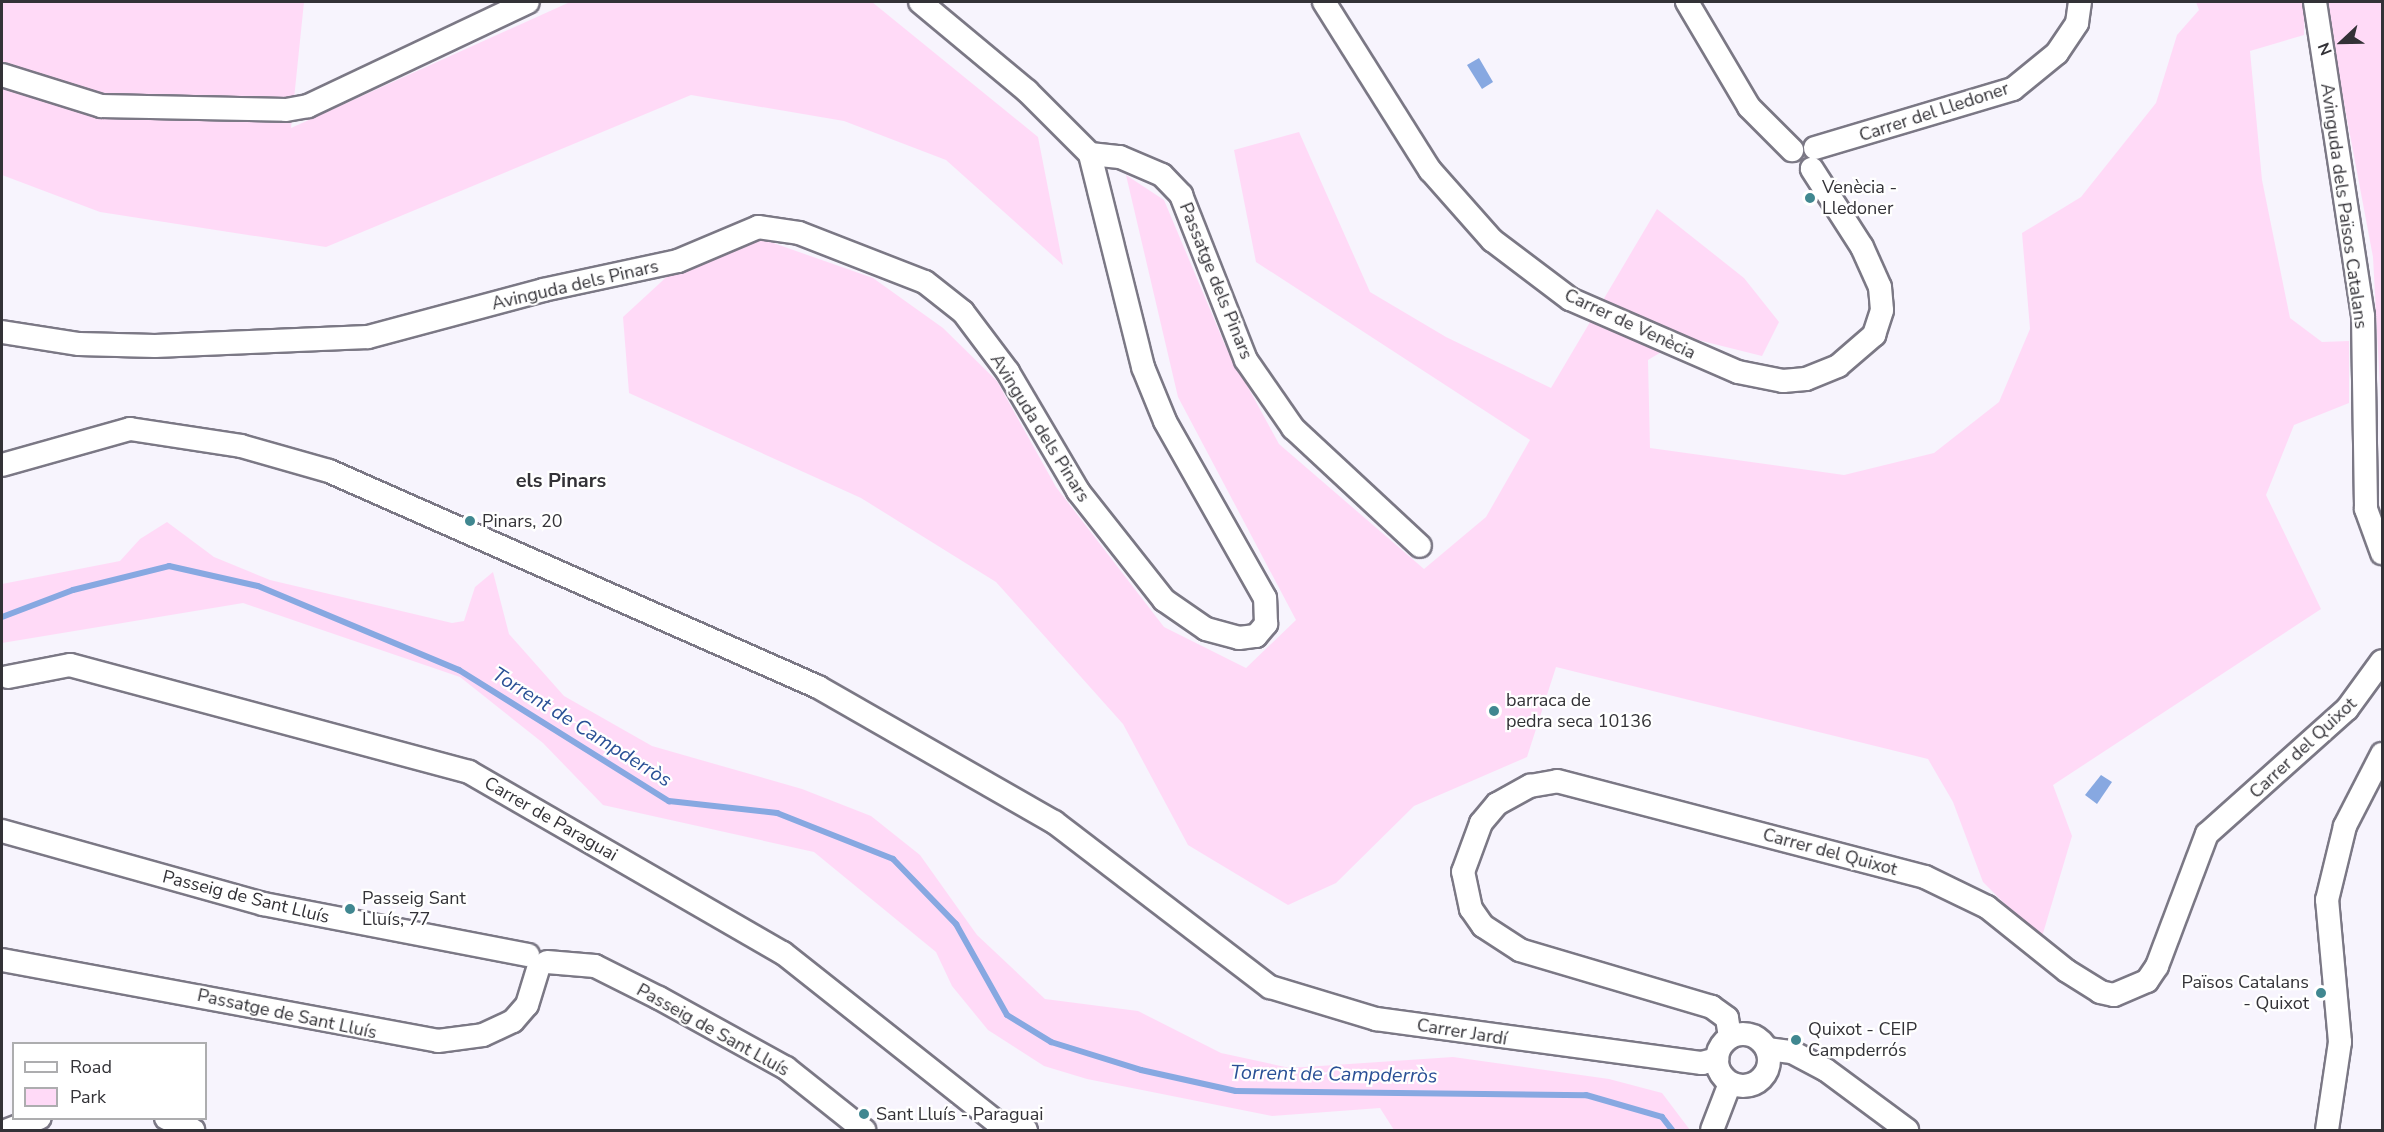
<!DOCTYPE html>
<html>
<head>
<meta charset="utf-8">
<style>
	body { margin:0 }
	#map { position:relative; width:2384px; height:1132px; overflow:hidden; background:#f7f4fd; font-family:"Nunito Sans",sans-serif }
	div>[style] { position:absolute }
	.green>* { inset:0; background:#ffdaf7 }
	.water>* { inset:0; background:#87a8e1 }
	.stream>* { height:6px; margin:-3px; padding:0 3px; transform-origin:3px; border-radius:3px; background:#87a8e1 }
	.roads { filter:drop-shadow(2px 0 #7b7885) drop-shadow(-2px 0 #7b7885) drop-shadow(0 2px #7b7885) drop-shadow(0 -2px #7b7885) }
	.minor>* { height:22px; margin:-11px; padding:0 11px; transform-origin:11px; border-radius:11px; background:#fff }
	.minor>.ring { margin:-11px; padding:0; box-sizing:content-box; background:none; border:22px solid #fff; border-radius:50% }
	.dots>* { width:16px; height:16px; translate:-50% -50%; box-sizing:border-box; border:3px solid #fff; border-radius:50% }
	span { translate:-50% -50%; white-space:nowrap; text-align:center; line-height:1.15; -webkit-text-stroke:4.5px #fff; paint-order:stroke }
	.street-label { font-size:18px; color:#333237 }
	.poi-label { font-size:18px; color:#333237 }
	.left { translate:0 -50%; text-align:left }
	.right { translate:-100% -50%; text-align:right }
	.neighbourhood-label { font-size:20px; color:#333237; font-weight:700 }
	.water-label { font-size:20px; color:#2a5096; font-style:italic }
	.frame { position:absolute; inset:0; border:3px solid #333237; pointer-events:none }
	.legend { position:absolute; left:12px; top:1042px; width:195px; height:78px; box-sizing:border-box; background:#fff; border:2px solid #adadaf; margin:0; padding:8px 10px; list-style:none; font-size:18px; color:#333237 }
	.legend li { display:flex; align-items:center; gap:12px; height:30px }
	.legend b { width:30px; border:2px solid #adadaf }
	.north { position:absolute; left:2312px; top:12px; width:60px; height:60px; -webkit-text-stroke:4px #fff; paint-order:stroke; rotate:248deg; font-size:16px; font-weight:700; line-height:24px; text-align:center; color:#333237 }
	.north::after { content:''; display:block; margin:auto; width:21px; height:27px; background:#333237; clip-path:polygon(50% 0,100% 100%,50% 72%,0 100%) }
</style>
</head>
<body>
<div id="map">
	<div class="green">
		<div style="clip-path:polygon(2px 2px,304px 2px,291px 128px,570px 2px,872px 2px,1038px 137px,1063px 265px,946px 160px,844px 121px,691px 95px,326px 247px,100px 212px,2px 175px)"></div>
		<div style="clip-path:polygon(2196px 2px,2305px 3px,2304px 35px,2250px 51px,2262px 180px,2290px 318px,2322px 342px,2349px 341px,2349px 403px,2294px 425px,2266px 495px,2321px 609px,2053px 785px,2072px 836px,2041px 940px,1983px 882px,1953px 802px,1928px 759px,1556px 667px,1527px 757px,1414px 806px,1336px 883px,1288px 905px,1188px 845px,1123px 724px,996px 582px,861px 498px,629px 393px,623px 317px,673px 271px,759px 238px,873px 278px,943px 328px,997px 381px,1056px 487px,1164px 627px,1246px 668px,1296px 620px,1178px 397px,1126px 175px,1164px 200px,1225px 345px,1279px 444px,1424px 569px,1486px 517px,1530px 440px,1256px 262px,1234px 150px,1299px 132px,1370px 292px,1446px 337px,1551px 388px,1657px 209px,1744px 278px,1779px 322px,1762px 356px,1686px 337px,1648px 360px,1650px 448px,1844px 475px,1934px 453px,1999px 402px,2030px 329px,2022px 233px,2081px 197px,2156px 103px,2177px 35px,2199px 10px)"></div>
		<div style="clip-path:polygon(2325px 2px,2382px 2px,2382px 424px,2373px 257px)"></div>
		<div style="clip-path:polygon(167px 522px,214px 557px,270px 580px,452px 623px,464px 621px,475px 587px,493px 572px,509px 634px,564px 696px,652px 746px,802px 789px,871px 816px,920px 855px,977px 935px,1045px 999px,1138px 1011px,1221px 1053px,1290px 1068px,1453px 1057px,1609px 1079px,1662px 1093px,1690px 1130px,1394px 1130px,1380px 1108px,1272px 1116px,1087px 1079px,1044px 1066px,988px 1030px,952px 986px,936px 952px,814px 852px,603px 805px,543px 743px,460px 677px,243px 603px,2px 643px,2px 584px,120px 561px,140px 539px)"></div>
	</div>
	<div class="water">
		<div style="clip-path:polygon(1479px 58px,1493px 82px,1482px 89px,1467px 65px)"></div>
		<div style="clip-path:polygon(2101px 775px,2112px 782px,2097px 804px,2085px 795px)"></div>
	</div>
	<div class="stream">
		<div style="left:2px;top:617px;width:76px;rotate:-20.8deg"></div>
		<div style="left:73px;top:590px;width:99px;rotate:-14deg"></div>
		<div style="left:169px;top:566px;width:91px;rotate:12.7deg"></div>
		<div style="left:258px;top:586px;width:218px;rotate:22.7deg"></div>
		<div style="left:459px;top:670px;width:248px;rotate:32deg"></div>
		<div style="left:669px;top:801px;width:109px;rotate:6.3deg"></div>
		<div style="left:777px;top:813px;width:125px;rotate:21.6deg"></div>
		<div style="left:893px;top:859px;width:91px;rotate:45.9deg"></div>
		<div style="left:956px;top:924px;width:104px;rotate:60.7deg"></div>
		<div style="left:1007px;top:1015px;width:52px;rotate:31.5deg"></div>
		<div style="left:1051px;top:1042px;width:94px;rotate:17.3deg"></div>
		<div style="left:1141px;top:1070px;width:97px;rotate:12.5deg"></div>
		<div style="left:1236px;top:1091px;width:350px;rotate:0.7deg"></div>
		<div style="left:1586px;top:1095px;width:79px;rotate:16.1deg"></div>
		<div style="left:1662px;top:1117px;width:16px;rotate:52deg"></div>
	</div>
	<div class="roads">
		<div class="minor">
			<div style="left:1324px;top:2px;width:199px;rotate:57.8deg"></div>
			<div style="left:1430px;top:170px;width:94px;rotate:48.5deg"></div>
			<div style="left:1492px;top:240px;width:98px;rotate:37.1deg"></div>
			<div style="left:1570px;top:299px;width:183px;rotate:23.5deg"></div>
			<div style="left:1738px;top:372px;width:46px;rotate:11.3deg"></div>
			<div style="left:1783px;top:381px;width:23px;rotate:-5deg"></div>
			<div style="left:1806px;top:379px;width:35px;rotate:-22deg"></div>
			<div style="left:1838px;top:366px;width:48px;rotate:-40.7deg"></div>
			<div style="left:1874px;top:335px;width:26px;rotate:-72deg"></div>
			<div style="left:1882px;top:310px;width:23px;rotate:-95deg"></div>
			<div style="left:1880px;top:287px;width:44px;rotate:-114.2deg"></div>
			<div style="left:1862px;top:247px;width:93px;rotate:-122.7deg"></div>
			<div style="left:1687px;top:2px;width:122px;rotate:59.4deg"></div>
			<div style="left:1749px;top:107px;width:61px;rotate:45deg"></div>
			<div style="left:2315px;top:2px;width:318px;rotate:81.3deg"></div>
			<div style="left:2363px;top:316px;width:193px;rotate:89.1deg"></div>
			<div style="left:2366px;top:509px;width:47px;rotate:70deg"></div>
			<div style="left:2px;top:75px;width:104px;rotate:17.4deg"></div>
			<div style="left:101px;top:106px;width:185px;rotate:1.2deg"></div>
			<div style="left:286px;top:110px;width:22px;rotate:-10deg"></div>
			<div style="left:308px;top:106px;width:243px;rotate:-25.3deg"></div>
			<div style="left:1815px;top:148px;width:207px;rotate:-16.6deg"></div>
			<div style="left:2013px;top:89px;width:57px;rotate:-39.3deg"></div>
			<div style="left:2057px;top:53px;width:36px;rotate:-56deg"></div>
			<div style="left:2077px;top:23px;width:21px;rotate:-82deg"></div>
			<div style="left:1090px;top:154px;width:30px;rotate:6deg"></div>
			<div style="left:1120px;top:157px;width:46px;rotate:23.2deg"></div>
			<div style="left:1162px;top:175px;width:28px;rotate:46deg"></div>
			<div style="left:1181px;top:195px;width:177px;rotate:68.5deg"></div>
			<div style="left:1246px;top:360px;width:83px;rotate:55.3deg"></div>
			<div style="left:1293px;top:428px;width:173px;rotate:42.9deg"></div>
			<div style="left:2px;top:332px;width:78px;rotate:8.9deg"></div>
			<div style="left:79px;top:344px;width:76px;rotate:1.5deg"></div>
			<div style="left:155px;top:346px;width:213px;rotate:-2.4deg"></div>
			<div style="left:368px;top:337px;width:181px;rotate:-15deg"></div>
			<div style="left:543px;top:290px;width:138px;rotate:-12.1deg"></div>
			<div style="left:678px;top:261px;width:87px;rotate:-23deg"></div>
			<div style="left:758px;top:227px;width:41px;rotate:8.3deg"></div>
			<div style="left:799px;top:233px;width:135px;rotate:21.3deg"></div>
			<div style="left:925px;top:282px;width:48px;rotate:38.3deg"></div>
			<div style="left:963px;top:312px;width:75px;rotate:53.1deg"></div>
			<div style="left:1008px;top:372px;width:138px;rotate:59.5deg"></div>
			<div style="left:1078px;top:491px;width:139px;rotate:51.7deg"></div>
			<div style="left:1164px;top:600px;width:51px;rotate:34.6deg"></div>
			<div style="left:1206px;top:629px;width:34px;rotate:15deg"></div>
			<div style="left:1239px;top:638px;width:17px;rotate:-7deg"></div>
			<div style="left:1256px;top:636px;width:16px;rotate:-50deg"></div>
			<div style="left:1266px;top:624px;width:26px;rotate:-92deg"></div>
			<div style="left:1265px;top:598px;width:203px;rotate:-119.5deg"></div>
			<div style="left:1165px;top:421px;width:58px;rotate:-112.2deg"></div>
			<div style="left:1143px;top:367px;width:219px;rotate:-104deg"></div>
			<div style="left:1090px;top:154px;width:89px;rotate:-135deg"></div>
			<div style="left:1027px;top:91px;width:139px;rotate:-140.2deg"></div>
			<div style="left:2px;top:465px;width:133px;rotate:-15.7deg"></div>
			<div style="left:130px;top:429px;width:112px;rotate:8.7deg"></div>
			<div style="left:241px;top:446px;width:91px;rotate:15.9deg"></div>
			<div style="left:329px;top:471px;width:535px;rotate:23.83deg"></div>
			<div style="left:818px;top:687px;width:272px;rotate:29.8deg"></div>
			<div style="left:1054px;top:822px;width:272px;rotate:37.4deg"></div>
			<div style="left:1270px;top:987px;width:111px;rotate:16.8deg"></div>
			<div style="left:1376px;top:1019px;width:329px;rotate:7.7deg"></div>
			<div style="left:1702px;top:1063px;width:16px;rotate:-15deg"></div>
			<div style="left:8px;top:677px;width:63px;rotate:-11deg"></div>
			<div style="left:70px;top:665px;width:413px;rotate:15deg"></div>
			<div style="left:469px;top:772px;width:362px;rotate:30deg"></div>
			<div style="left:783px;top:953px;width:272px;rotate:38.4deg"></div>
			<div style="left:996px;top:1122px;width:31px;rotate:15deg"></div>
			<div style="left:2px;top:831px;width:271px;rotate:15.6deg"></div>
			<div style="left:263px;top:904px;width:270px;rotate:10.9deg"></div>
			<div style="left:2px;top:960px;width:443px;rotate:10.5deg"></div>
			<div style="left:438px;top:1041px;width:45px;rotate:-7.6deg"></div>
			<div style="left:483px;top:1035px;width:33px;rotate:-25deg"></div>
			<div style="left:513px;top:1021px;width:21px;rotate:-49deg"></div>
			<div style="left:527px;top:1005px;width:38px;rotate:-73deg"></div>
			<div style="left:547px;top:962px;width:48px;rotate:4.8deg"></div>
			<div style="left:595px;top:966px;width:72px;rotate:26.6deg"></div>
			<div style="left:659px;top:998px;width:145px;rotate:28.9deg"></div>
			<div style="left:786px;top:1068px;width:100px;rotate:38.5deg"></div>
			<div class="ring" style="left:1717px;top:1034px;width:30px;height:30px"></div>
			<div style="left:1730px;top:1037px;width:19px;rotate:-99deg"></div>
			<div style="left:1727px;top:1018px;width:19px;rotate:-144deg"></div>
			<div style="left:1712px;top:1007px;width:200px;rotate:-163.5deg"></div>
			<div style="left:1520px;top:950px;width:44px;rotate:-147deg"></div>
			<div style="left:1483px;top:926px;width:21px;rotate:-125deg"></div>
			<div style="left:1471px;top:909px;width:38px;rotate:-102deg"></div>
			<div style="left:1463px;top:872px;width:52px;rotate:-69.8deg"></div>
			<div style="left:1481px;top:823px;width:25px;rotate:-50deg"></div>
			<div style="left:1497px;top:804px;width:38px;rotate:-29deg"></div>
			<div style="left:1530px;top:786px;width:27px;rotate:-10deg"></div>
			<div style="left:1557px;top:781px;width:380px;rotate:14.6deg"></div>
			<div style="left:1925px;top:877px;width:69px;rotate:25.8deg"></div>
			<div style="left:1987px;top:907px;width:102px;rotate:38.7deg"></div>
			<div style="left:2067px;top:971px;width:39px;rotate:32deg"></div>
			<div style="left:2100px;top:992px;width:14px;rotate:12deg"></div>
			<div style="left:2114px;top:995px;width:36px;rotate:-23deg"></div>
			<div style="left:2147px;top:981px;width:18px;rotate:-56deg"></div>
			<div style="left:2157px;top:966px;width:141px;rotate:-69.3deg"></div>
			<div style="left:2207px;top:834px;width:188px;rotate:-41.8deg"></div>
			<div style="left:2347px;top:709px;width:59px;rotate:-53.9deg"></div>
			<div style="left:1767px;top:1049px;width:25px;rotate:7deg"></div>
			<div style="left:1792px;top:1052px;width:38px;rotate:28deg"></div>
			<div style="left:1826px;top:1070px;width:101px;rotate:36.5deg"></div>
			<div style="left:166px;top:1118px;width:30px;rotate:24deg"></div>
			<div style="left:8px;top:1130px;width:34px;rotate:-21deg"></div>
			<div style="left:1712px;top:1130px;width:50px;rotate:-69deg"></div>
			<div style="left:2327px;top:1130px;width:89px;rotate:-81.6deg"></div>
			<div style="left:2340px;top:1042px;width:143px;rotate:-95.2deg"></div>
			<div style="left:2327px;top:900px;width:76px;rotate:-76.3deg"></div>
			<div style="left:2345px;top:826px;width:81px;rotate:-62.8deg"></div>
		</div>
	</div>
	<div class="dots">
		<div style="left:1810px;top:198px;background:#408790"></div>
		<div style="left:470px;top:521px;background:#408790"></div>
		<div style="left:1494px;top:711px;background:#408790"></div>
		<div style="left:350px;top:909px;background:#408790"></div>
		<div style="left:2321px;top:993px;background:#408790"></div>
		<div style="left:1796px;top:1040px;background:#408790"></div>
		<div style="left:864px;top:1114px;background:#408790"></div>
	</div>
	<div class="street-label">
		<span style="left:1934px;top:112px;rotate:-18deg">Carrer del Lledoner</span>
		<span style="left:2344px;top:206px;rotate:82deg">Avinguda dels Països Catalans</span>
		<span style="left:1216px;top:281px;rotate:68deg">Passatge dels Pinars</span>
		<span style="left:575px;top:285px;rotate:-13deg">Avinguda dels Pinars</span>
		<span style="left:1630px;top:324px;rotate:25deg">Carrer de Venècia</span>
		<span style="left:1040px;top:428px;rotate:58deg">Avinguda dels Pinars</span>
		<span style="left:2303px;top:748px;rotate:-43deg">Carrer del Quixot</span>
		<span style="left:551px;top:819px;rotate:30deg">Carrer de Paraguai</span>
		<span style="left:1830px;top:852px;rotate:15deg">Carrer del Quixot</span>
		<span style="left:246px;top:897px;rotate:14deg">Passeig de Sant Lluís</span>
		<span style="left:287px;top:1014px;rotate:12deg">Passatge de Sant Lluís</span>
		<span style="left:713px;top:1030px;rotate:29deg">Passeig de Sant Lluís</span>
		<span style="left:1462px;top:1032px;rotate:9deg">Carrer Jardí</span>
	</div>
	<div class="poi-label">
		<span class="left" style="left:1822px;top:198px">Venècia -<br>Lledoner</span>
		<span class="left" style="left:482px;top:521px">Pinars, 20</span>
		<span class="left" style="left:1506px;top:711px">barraca de<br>pedra seca 10136</span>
		<span class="left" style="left:362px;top:909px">Passeig Sant<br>Lluís, 77</span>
		<span class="right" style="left:2309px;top:993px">Països Catalans<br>- Quixot</span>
		<span class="left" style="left:1808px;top:1040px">Quixot - CEIP<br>Campderrós</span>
		<span class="left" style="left:876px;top:1114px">Sant Lluís - Paraguai</span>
	</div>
	<div class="neighbourhood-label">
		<span style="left:561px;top:480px">els Pinars</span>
	</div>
	<div class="water-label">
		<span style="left:582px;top:727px;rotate:32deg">Torrent de Campderròs</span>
		<span style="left:1334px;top:1074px;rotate:1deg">Torrent de Campderròs</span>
	</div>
	<div class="frame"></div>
	<ul class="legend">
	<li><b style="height:8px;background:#fff"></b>Road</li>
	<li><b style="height:16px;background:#ffdaf7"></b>Park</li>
	</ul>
	<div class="north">N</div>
</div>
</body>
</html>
